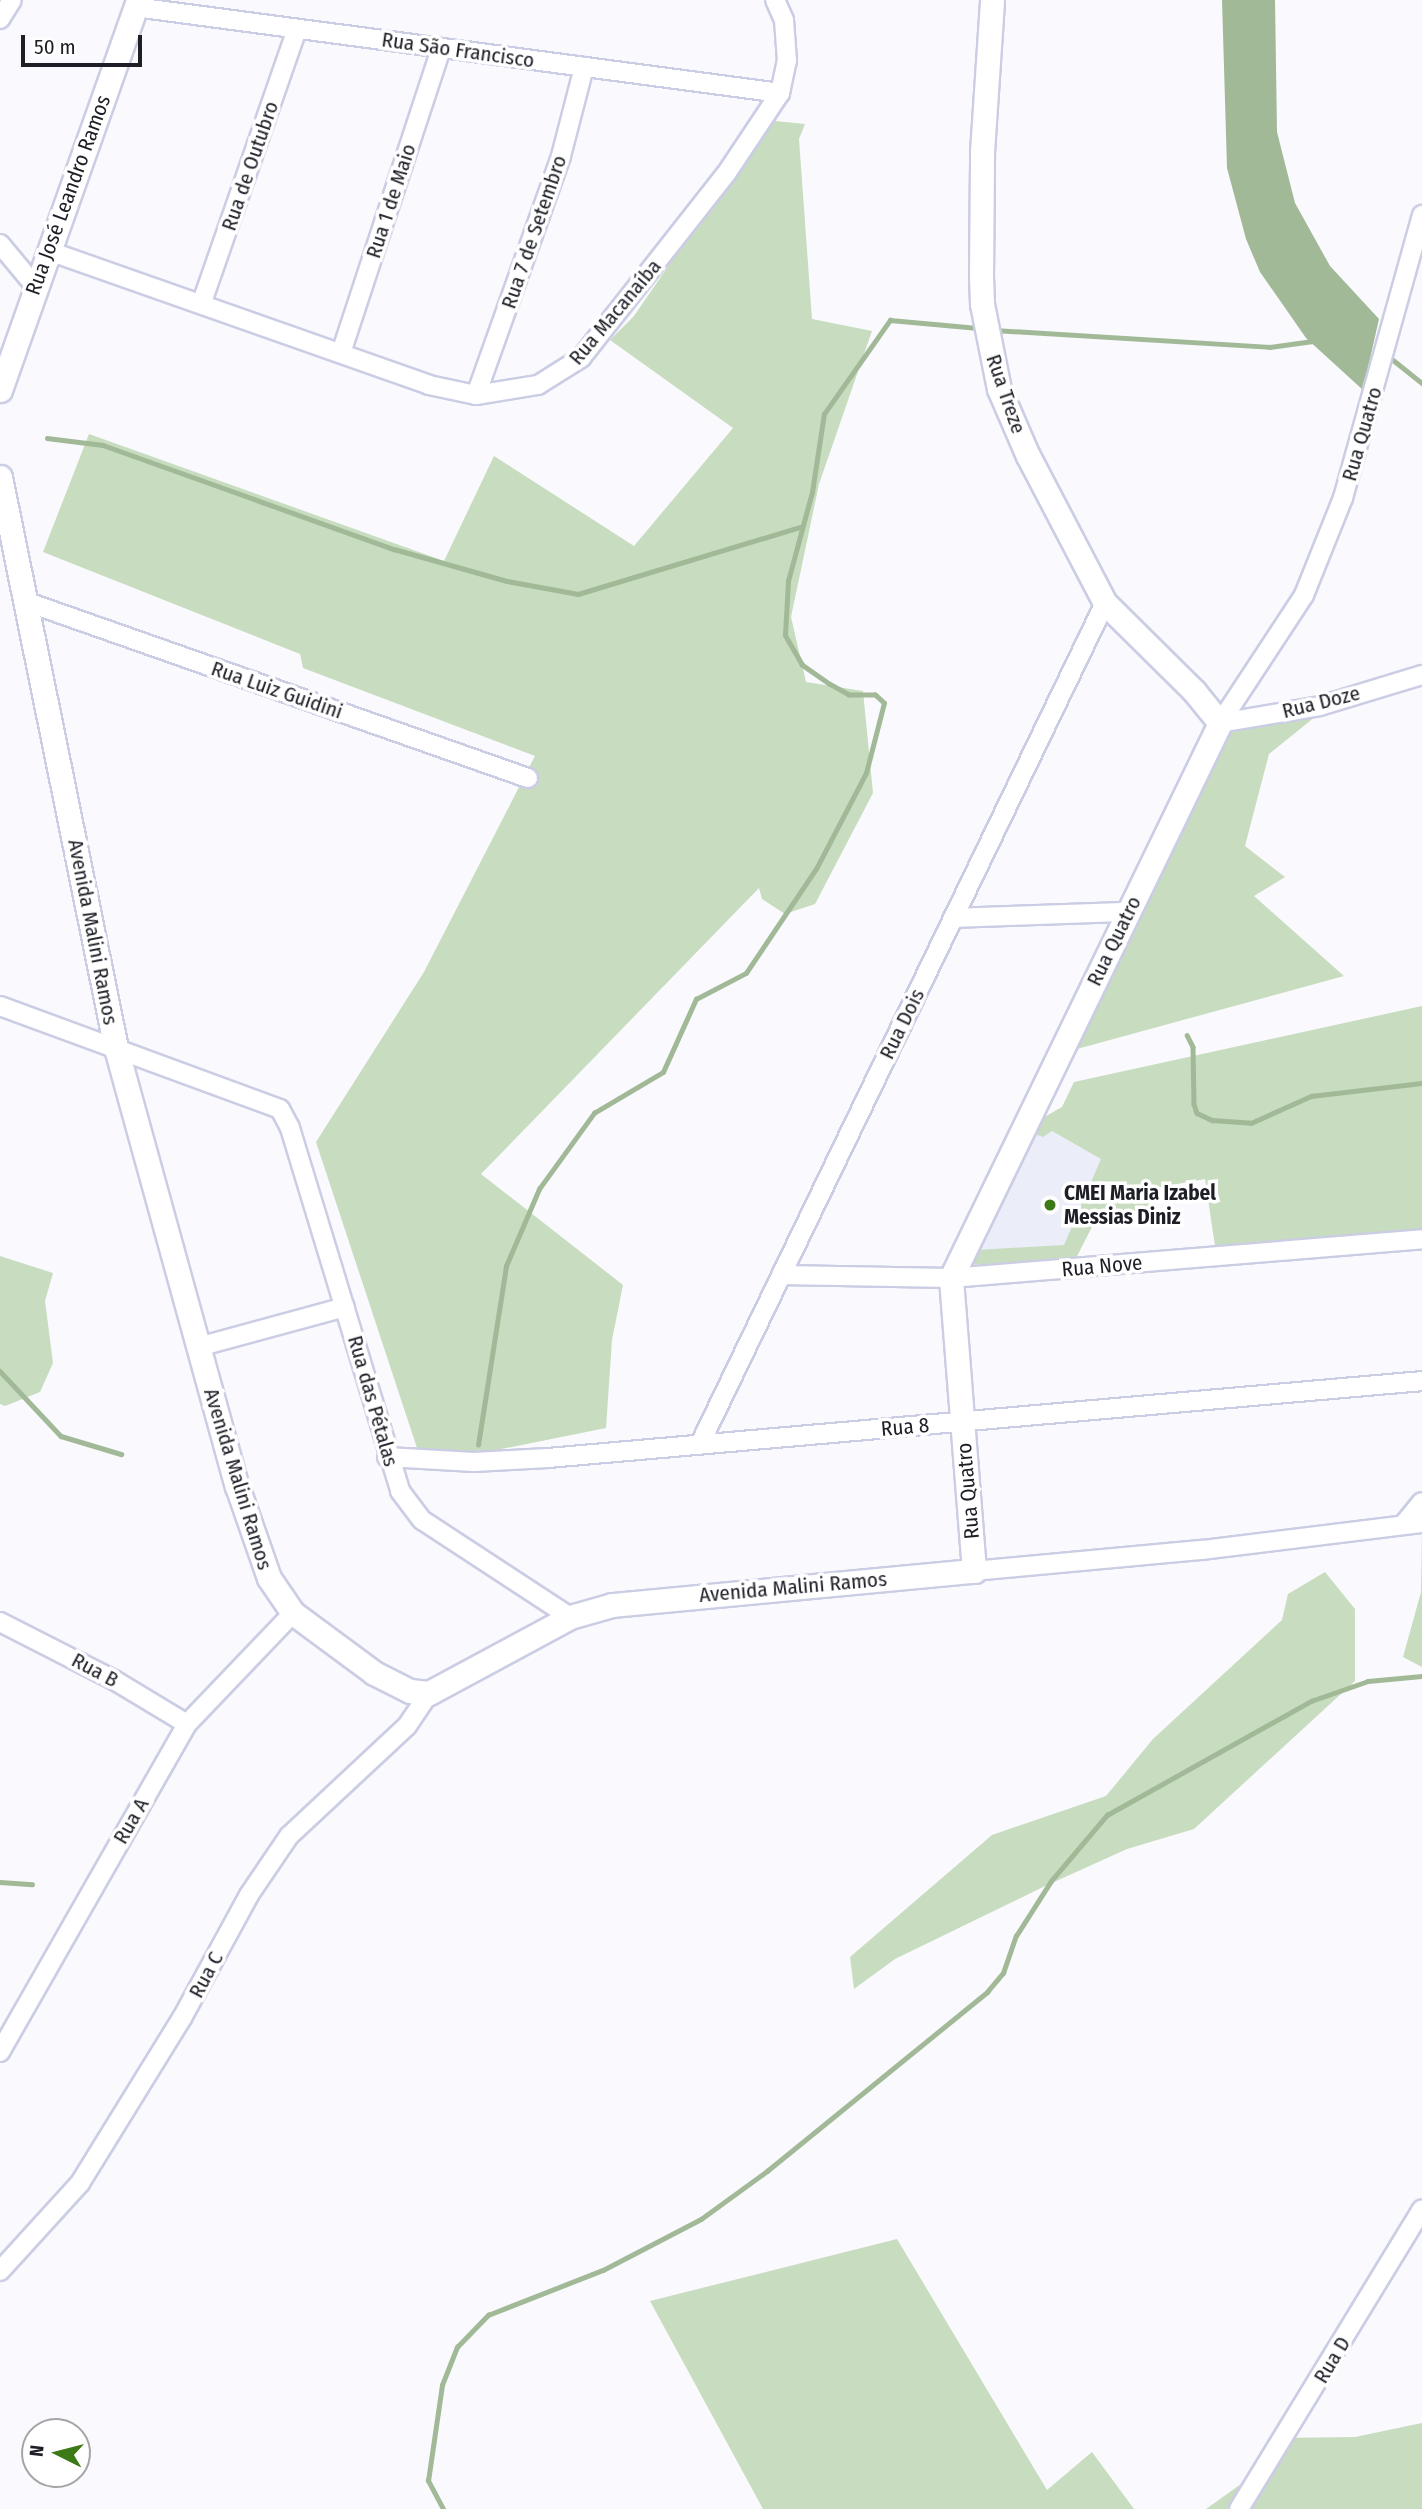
<!DOCTYPE html>
<html>
<head>
<meta charset="utf-8">
<style>
	body { margin:0 }
	#map { position:relative; width:1422px; height:2509px; overflow:hidden; background:#f9f9fe; font-family:"Fira Sans Condensed",sans-serif }
	div>[style] { position:absolute }
	.built>* { inset:0; background:#ebedf9 }
	.green>* { inset:0; background:#c8dcbf }
	.water>* { inset:0; background:#a1b997 }
	.stream>* { height:4.5px; margin:-2.25px; padding:0 2.25px; transform-origin:2.25px; border-radius:2.25px; background:#a1b997 }
	.roads { filter:drop-shadow(2px 0 #cbcde4) drop-shadow(-2px 0 #cbcde4) drop-shadow(0 2px #cbcde4) drop-shadow(0 -2px #cbcde4) }
	.minor>* { height:18px; margin:-9px; padding:0 9px; transform-origin:9px; border-radius:9px; background:#fff }
	.tertiary>* { height:23px; margin:-11.5px; padding:0 11.5px; transform-origin:11.5px; border-radius:11.5px; background:#fff }
	.dots>* { width:19px; height:19px; translate:-50% -50%; box-sizing:border-box; border:4px solid #fff; border-radius:50% }
	span { translate:-50% -50%; white-space:nowrap; text-align:center; line-height:1.15; -webkit-text-stroke:7px #fff; paint-order:stroke }
	.street-label { font-size:21px; color:#1d1e26 }
	.poi-label { font-size:21px; color:#1d1e26; font-weight:700 }
	.left { translate:0 -50%; text-align:left }
	.north { position:absolute; left:21px; top:2418px; width:70px; height:70px; box-sizing:border-box; background:#fff; border:2px solid #a5a5a8; border-radius:50%; rotate:276deg; font-size:19px; font-weight:700; line-height:28px; text-align:center; color:#1d1e26 }
	.north::after { content:''; display:block; margin:auto; width:24px; height:32px; background:#3b7a16; clip-path:polygon(50% 0,100% 100%,50% 72%,0 100%) }
	.scale { position:absolute; left:21px; top:35px; width:121px; height:32px; box-sizing:border-box; border:4px solid #1d1e26; border-top:0; padding-left:9px; font-size:21px; line-height:24px; white-space:nowrap; color:#1d1e26; -webkit-text-stroke:5px #fff; paint-order:stroke }
</style>
</head>
<body>
<div id="map">
	<div class="built">
		<div style="clip-path:polygon(1039px 1120px,1134px 1141px,1076px 1258px,969px 1265px)"></div>
	</div>
	<div class="green">
		<div style="clip-path:polygon(775px 121px,805px 124px,799px 139px,812px 319px,872px 331px,819px 484px,791px 617px,806px 682px,863px 691px,873px 793px,815px 904px,785px 914px,762px 899px,759px 888px,481px 1174px,623px 1285px,612px 1340px,606px 1428px,457px 1458px,419px 1454px,316px 1142px,424px 972px,535px 756px,303px 668px,300px 654px,43px 552px,89px 434px,444px 561px,494px 456px,634px 546px,733px 428px,610px 340px,634px 316px,761px 131px)"></div>
		<div style="clip-path:polygon(1321px 712px,1269px 754px,1245px 846px,1285px 877px,1254px 896px,1344px 976px,1066px 1052px,1225px 734px)"></div>
		<div style="clip-path:polygon(1422px 1006px,1422px 1230px,1215px 1246px,1205px 1179px,1155px 1188px,1155px 1209px,1093px 1225px,1076px 1258px,969px 1265px,976px 1250px,1064px 1245px,1101px 1159px,1052px 1131px,1043px 1137px,1032px 1133px,1039px 1120px,1062px 1107px,1074px 1082px)"></div>
		<div style="clip-path:polygon(0 1256px,53px 1273px,45px 1301px,53px 1363px,40px 1392px,5px 1406px,0 1404px)"></div>
		<div style="clip-path:polygon(1422px 1529px,1422px 1667px,1403px 1657px,1421px 1592px)"></div>
		<div style="clip-path:polygon(1325px 1572px,1355px 1609px,1355px 1681px,1194px 1829px,1127px 1849px,1043px 1887px,895px 1959px,854px 1989px,850px 1957px,992px 1835px,1106px 1796px,1153px 1739px,1282px 1620px,1288px 1594px)"></div>
		<div style="clip-path:polygon(897px 2239px,1047px 2490px,1092px 2452px,1134px 2509px,763px 2509px,650px 2301px)"></div>
		<div style="clip-path:polygon(1422px 2423px,1422px 2509px,1206px 2509px,1262px 2469px,1280px 2438px,1355px 2437px)"></div>
	</div>
	<div class="water">
		<div style="clip-path:polygon(1222px 0,1275px 0,1277px 132px,1295px 203px,1330px 266px,1379px 319px,1363px 390px,1306px 338px,1260px 272px,1246px 239px,1227px 168px)"></div>
	</div>
	<div class="stream">
		<div style="left:994px;top:330px;width:276px;rotate:3.5deg"></div>
		<div style="left:1269px;top:347px;width:44px;rotate:-7.8deg"></div>
		<div style="left:1387px;top:355px;width:45px;rotate:38.7deg"></div>
		<div style="left:47px;top:438px;width:56px;rotate:7.1deg"></div>
		<div style="left:103px;top:445px;width:309px;rotate:19.7deg"></div>
		<div style="left:394px;top:549px;width:117px;rotate:15.8deg"></div>
		<div style="left:507px;top:581px;width:72px;rotate:10.4deg"></div>
		<div style="left:578px;top:594px;width:232px;rotate:-16.8deg"></div>
		<div style="left:1187px;top:1035px;width:13px;rotate:63deg"></div>
		<div style="left:1193px;top:1047px;width:57px;rotate:89deg"></div>
		<div style="left:1194px;top:1104px;width:9px;rotate:72deg"></div>
		<div style="left:1197px;top:1113px;width:17px;rotate:25deg"></div>
		<div style="left:1212px;top:1120px;width:39px;rotate:4deg"></div>
		<div style="left:1251px;top:1123px;width:66px;rotate:-24.2deg"></div>
		<div style="left:1311px;top:1096px;width:112px;rotate:-6.7deg"></div>
		<div style="left:0;top:1371px;width:89px;rotate:46.8deg"></div>
		<div style="left:61px;top:1436px;width:63px;rotate:16.7deg"></div>
		<div style="left:478px;top:1445px;width:181px;rotate:-81.1deg"></div>
		<div style="left:506px;top:1266px;width:84px;rotate:-66.8deg"></div>
		<div style="left:539px;top:1189px;width:94px;rotate:-54.1deg"></div>
		<div style="left:594px;top:1113px;width:80px;rotate:-30.7deg"></div>
		<div style="left:663px;top:1072px;width:80px;rotate:-65.7deg"></div>
		<div style="left:696px;top:999px;width:56px;rotate:-27.5deg"></div>
		<div style="left:746px;top:973px;width:125px;rotate:-56.1deg"></div>
		<div style="left:816px;top:869px;width:108px;rotate:-62.5deg"></div>
		<div style="left:866px;top:773px;width:72px;rotate:-75.6deg"></div>
		<div style="left:884px;top:703px;width:12px;rotate:-138deg"></div>
		<div style="left:875px;top:695px;width:26px;rotate:180deg"></div>
		<div style="left:849px;top:695px;width:23px;rotate:-151deg"></div>
		<div style="left:829px;top:684px;width:33px;rotate:-145deg"></div>
		<div style="left:802px;top:665px;width:34px;rotate:-120deg"></div>
		<div style="left:785px;top:635px;width:54px;rotate:-86.8deg"></div>
		<div style="left:788px;top:581px;width:92px;rotate:-74.9deg"></div>
		<div style="left:812px;top:492px;width:79px;rotate:-81.3deg"></div>
		<div style="left:824px;top:414px;width:115px;rotate:-54.9deg"></div>
		<div style="left:890px;top:320px;width:88px;rotate:5.2deg"></div>
		<div style="left:0;top:1882px;width:32px;rotate:4deg"></div>
		<div style="left:443px;top:2509px;width:32px;rotate:-118deg"></div>
		<div style="left:428px;top:2481px;width:97px;rotate:-81.7deg"></div>
		<div style="left:442px;top:2385px;width:41px;rotate:-68.5deg"></div>
		<div style="left:457px;top:2347px;width:45px;rotate:-45.9deg"></div>
		<div style="left:488px;top:2315px;width:123px;rotate:-21.4deg"></div>
		<div style="left:603px;top:2270px;width:110px;rotate:-27.5deg"></div>
		<div style="left:701px;top:2219px;width:82px;rotate:-36deg"></div>
		<div style="left:767px;top:2171px;width:284px;rotate:-39.1deg"></div>
		<div style="left:987px;top:1992px;width:25px;rotate:-50deg"></div>
		<div style="left:1003px;top:1973px;width:39px;rotate:-71deg"></div>
		<div style="left:1016px;top:1936px;width:65px;rotate:-57.5deg"></div>
		<div style="left:1051px;top:1881px;width:87px;rotate:-49.7deg"></div>
		<div style="left:1107px;top:1815px;width:234px;rotate:-29.2deg"></div>
		<div style="left:1311px;top:1701px;width:60px;rotate:-19.3deg"></div>
		<div style="left:1368px;top:1681px;width:54px;rotate:-5.3deg"></div>
	</div>
	<div class="roads">
		<div class="minor">
			<div style="left:135px;top:7px;width:651px;rotate:7.59deg"></div>
			<div style="left:0;top:19px;width:22px;rotate:-58deg"></div>
			<div style="left:0;top:244px;width:55px;rotate:50.2deg"></div>
			<div style="left:49px;top:251px;width:403px;rotate:19.4deg"></div>
			<div style="left:429px;top:385px;width:48px;rotate:12deg"></div>
			<div style="left:476px;top:395px;width:63px;rotate:-9.2deg"></div>
			<div style="left:538px;top:385px;width:51px;rotate:-32.1deg"></div>
			<div style="left:581px;top:358px;width:234px;rotate:-51.8deg"></div>
			<div style="left:726px;top:174px;width:97px;rotate:-56.3deg"></div>
			<div style="left:780px;top:93px;width:33px;rotate:-78deg"></div>
			<div style="left:787px;top:61px;width:41px;rotate:-94.2deg"></div>
			<div style="left:784px;top:20px;width:22px;rotate:-114deg"></div>
			<div style="left:202px;top:302px;width:289px;rotate:-70.8deg"></div>
			<div style="left:341px;top:353px;width:321px;rotate:-71.8deg"></div>
			<div style="left:476px;top:395px;width:254px;rotate:-70.4deg"></div>
			<div style="left:561px;top:156px;width:92px;rotate:-75.5deg"></div>
			<div style="left:27px;top:602px;width:531px;rotate:19.36deg"></div>
			<div style="left:1220px;top:723px;width:153px;rotate:-56.7deg"></div>
			<div style="left:1304px;top:595px;width:105px;rotate:-68.1deg"></div>
			<div style="left:1343px;top:498px;width:294px;rotate:-74.4deg"></div>
			<div style="left:1220px;top:723px;width:101px;rotate:-9.6deg"></div>
			<div style="left:1320px;top:706px;width:107px;rotate:-16.9deg"></div>
			<div style="left:953px;top:918px;width:175px;rotate:-2deg"></div>
			<div style="left:0;top:1006px;width:298px;rotate:20.2deg"></div>
			<div style="left:280px;top:1109px;width:21px;rotate:62deg"></div>
			<div style="left:290px;top:1128px;width:379px;rotate:73.1deg"></div>
			<div style="left:400px;top:1491px;width:36px;rotate:53deg"></div>
			<div style="left:422px;top:1520px;width:177px;rotate:33.2deg"></div>
			<div style="left:781px;top:1275px;width:170px;rotate:1deg"></div>
			<div style="left:951px;top:1278px;width:473px;rotate:-4.7deg"></div>
			<div style="left:198px;top:1347px;width:152px;rotate:-15.2deg"></div>
			<div style="left:700px;top:1444px;width:933px;rotate:-64.29deg"></div>
			<div style="left:387px;top:1457px;width:87px;rotate:3.3deg"></div>
			<div style="left:474px;top:1462px;width:74px;rotate:-3.1deg"></div>
			<div style="left:548px;top:1458px;width:877px;rotate:-5.03deg"></div>
			<div style="left:1404px;top:1524px;width:28px;rotate:-51deg"></div>
			<div style="left:974px;top:1571px;width:229px;rotate:-5.3deg"></div>
			<div style="left:1202px;top:1550px;width:222px;rotate:-7deg"></div>
			<div style="left:0;top:1622px;width:128px;rotate:27deg"></div>
			<div style="left:114px;top:1680px;width:85px;rotate:31.1deg"></div>
			<div style="left:0;top:2052px;width:378px;rotate:-60.3deg"></div>
			<div style="left:187px;top:1724px;width:153px;rotate:-46.3deg"></div>
			<div style="left:0;top:2271px;width:119px;rotate:-47.7deg"></div>
			<div style="left:80px;top:2183px;width:194px;rotate:-58.3deg"></div>
			<div style="left:182px;top:2018px;width:140px;rotate:-61.4deg"></div>
			<div style="left:249px;top:1895px;width:71px;rotate:-55.9deg"></div>
			<div style="left:289px;top:1836px;width:161px;rotate:-43deg"></div>
			<div style="left:407px;top:1726px;width:40px;rotate:-56deg"></div>
			<div style="left:1239px;top:2509px;width:351px;rotate:-58.6deg"></div>
		</div>
		<div class="tertiary">
			<div style="left:0;top:390px;width:414px;rotate:-70.5deg"></div>
			<div style="left:0;top:477px;width:583px;rotate:78.52deg"></div>
			<div style="left:116px;top:1048px;width:454px;rotate:74.6deg"></div>
			<div style="left:237px;top:1486px;width:97px;rotate:70.8deg"></div>
			<div style="left:269px;top:1578px;width:42px;rotate:55.6deg"></div>
			<div style="left:293px;top:1613px;width:101px;rotate:36.5deg"></div>
			<div style="left:374px;top:1673px;width:40px;rotate:26.6deg"></div>
			<div style="left:410px;top:1691px;width:19px;rotate:6deg"></div>
			<div style="left:429px;top:1693px;width:160px;rotate:-28.3deg"></div>
			<div style="left:570px;top:1617px;width:44px;rotate:-15.9deg"></div>
			<div style="left:612px;top:1605px;width:364px;rotate:-5.4deg"></div>
			<div style="left:974px;top:1571px;width:294px;rotate:-94.5deg"></div>
			<div style="left:951px;top:1278px;width:617px;rotate:-64.14deg"></div>
			<div style="left:1220px;top:723px;width:41px;rotate:-129.1deg"></div>
			<div style="left:1194px;top:691px;width:125px;rotate:-135.3deg"></div>
			<div style="left:1105px;top:603px;width:166px;rotate:-117.6deg"></div>
			<div style="left:1028px;top:456px;width:73px;rotate:-113.4deg"></div>
			<div style="left:999px;top:389px;width:87px;rotate:-101.3deg"></div>
			<div style="left:982px;top:304px;width:27px;rotate:-92deg"></div>
			<div style="left:981px;top:277px;width:125px;rotate:-89.5deg"></div>
			<div style="left:982px;top:152px;width:152px;rotate:-86.2deg"></div>
		</div>
	</div>
	<div class="dots">
		<div style="left:1050px;top:1205px;background:#3b7a16"></div>
	</div>
	<div class="street-label">
		<span style="left:458px;top:50px;rotate:8deg">Rua São Francisco</span>
		<span style="left:250px;top:166px;rotate:-71deg">Rua de Outubro</span>
		<span style="left:68px;top:195px;rotate:-70deg">Rua José Leandro Ramos</span>
		<span style="left:391px;top:201px;rotate:-72deg">Rua 1 de Maio</span>
		<span style="left:534px;top:232px;rotate:-71deg">Rua 7 de Setembro</span>
		<span style="left:615px;top:312px;rotate:-50deg">Rua Macanaíba</span>
		<span style="left:1006px;top:394px;rotate:71deg">Rua Treze</span>
		<span style="left:1362px;top:434px;rotate:-74deg">Rua Quatro</span>
		<span style="left:277px;top:690px;rotate:19deg">Rua Luiz Guidini</span>
		<span style="left:1321px;top:702px;rotate:-14deg">Rua Doze</span>
		<span style="left:93px;top:932px;rotate:79deg">Avenida Malini Ramos</span>
		<span style="left:1114px;top:941px;rotate:-64deg">Rua Quatro</span>
		<span style="left:902px;top:1024px;rotate:-64deg">Rua Dois</span>
		<span style="left:1102px;top:1266px;rotate:-5deg">Rua Nove</span>
		<span style="left:373px;top:1401px;rotate:74deg">Rua das Pétalas</span>
		<span style="left:905px;top:1427px;rotate:-5deg">Rua 8</span>
		<span style="left:238px;top:1479px;rotate:73deg">Avenida Malini Ramos</span>
		<span style="left:968px;top:1491px;rotate:-95deg">Rua Quatro</span>
		<span style="left:793px;top:1587px;rotate:-5deg">Avenida Malini Ramos</span>
		<span style="left:95px;top:1670px;rotate:28deg">Rua B</span>
		<span style="left:131px;top:1821px;rotate:-60deg">Rua A</span>
		<span style="left:206px;top:1975px;rotate:-62deg">Rua C</span>
		<span style="left:1332px;top:2360px;rotate:-59deg">Rua D</span>
	</div>
	<div class="poi-label">
		<span class="left" style="left:1064px;top:1205px">CMEI Maria Izabel<br>Messias Diniz</span>
	</div>
	<div class="north">N</div>
	<div class="scale">50 m</div>
</div>
</body>
</html>
